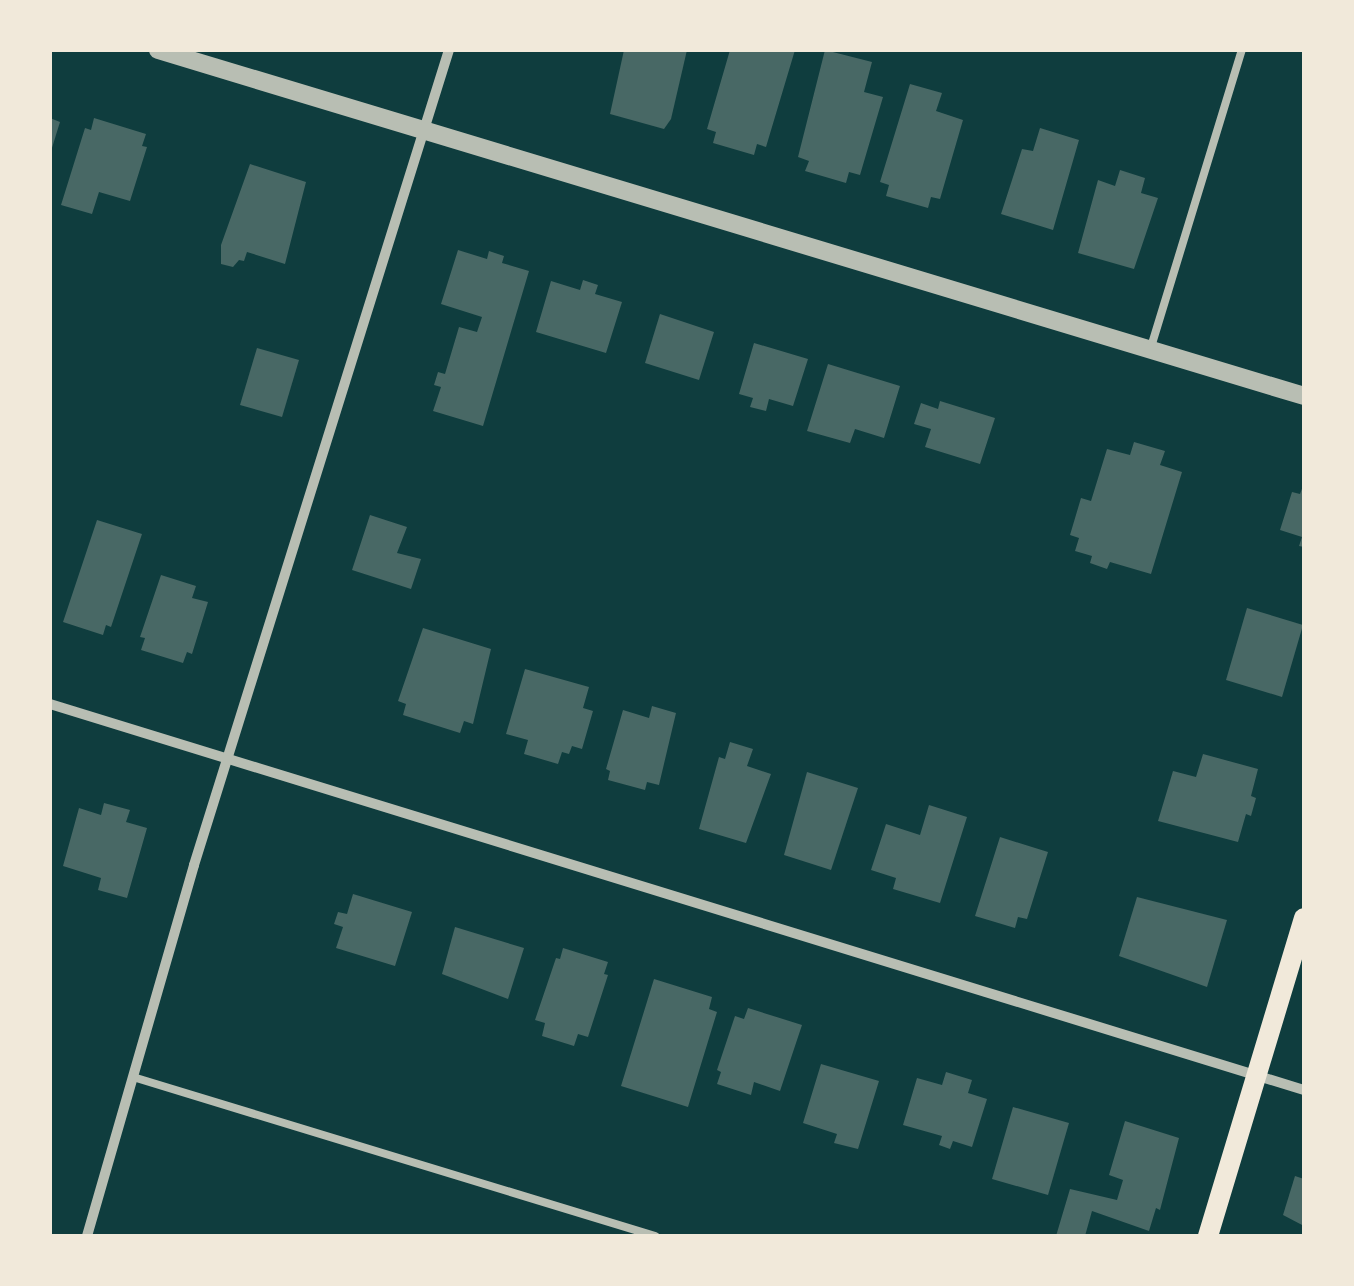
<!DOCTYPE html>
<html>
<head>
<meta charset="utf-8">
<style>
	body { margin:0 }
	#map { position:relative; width:1354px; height:1286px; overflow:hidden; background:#0f3d3e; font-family:Karla,sans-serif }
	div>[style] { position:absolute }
	.building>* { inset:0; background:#486865 }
	.service>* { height:8px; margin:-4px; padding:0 4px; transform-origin:4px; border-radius:4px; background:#b8beb3 }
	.minor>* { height:10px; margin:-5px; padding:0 5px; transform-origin:5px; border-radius:5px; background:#b8beb3 }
	.tertiary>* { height:18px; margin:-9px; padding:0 9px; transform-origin:9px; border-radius:9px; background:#b8beb3 }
	.secondary>* { height:20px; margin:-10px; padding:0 10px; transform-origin:10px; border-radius:10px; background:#f1e9da }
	span { translate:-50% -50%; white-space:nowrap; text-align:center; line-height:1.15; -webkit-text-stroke:8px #f1e9da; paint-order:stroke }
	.frame { position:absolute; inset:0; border:52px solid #f1e9da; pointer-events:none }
</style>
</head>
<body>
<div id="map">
	<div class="building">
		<div style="clip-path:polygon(624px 50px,687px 50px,671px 119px,664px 129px,610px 114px)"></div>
		<div style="clip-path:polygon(730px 50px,795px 50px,766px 147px,757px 144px,754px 155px,713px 143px,716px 132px,707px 129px)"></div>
		<div style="clip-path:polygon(825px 50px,872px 62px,864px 92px,883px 97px,860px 175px,849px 172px,846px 183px,805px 171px,809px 161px,798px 157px)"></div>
		<div style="clip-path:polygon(910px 84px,942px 93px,936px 111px,963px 120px,940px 199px,931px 197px,928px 208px,886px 196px,889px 185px,880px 182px)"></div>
		<div style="clip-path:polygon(50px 118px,60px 122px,51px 151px,50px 150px)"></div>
		<div style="clip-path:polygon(94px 118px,146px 134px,142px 146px,147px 147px,130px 201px,99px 192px,92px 214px,61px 205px,85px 128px,91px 130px)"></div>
		<div style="clip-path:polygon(1040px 128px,1079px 140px,1053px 230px,1001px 214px,1022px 149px,1033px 151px)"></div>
		<div style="clip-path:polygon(250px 164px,306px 182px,285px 264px,247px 252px,244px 261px,239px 260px,233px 267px,221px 264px,221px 245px)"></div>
		<div style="clip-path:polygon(1120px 170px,1145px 178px,1141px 193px,1158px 198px,1134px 269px,1078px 253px,1098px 180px,1115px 186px)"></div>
		<div style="clip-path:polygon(458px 250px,487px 259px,489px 251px,504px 256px,502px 263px,529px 271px,483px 426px,433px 411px,441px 387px,434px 385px,438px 372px,445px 374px,459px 327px,477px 332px,482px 317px,441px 304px)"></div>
		<div style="clip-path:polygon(583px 280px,598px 285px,595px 294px,622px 302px,606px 353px,536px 332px,551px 281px,580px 290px)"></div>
		<div style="clip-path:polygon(660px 314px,714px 332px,699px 380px,645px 363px)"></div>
		<div style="clip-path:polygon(754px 343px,808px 359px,793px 406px,769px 399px,766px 411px,750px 407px,753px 398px,739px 394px)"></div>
		<div style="clip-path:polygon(257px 348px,299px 360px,282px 417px,240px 405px)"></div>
		<div style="clip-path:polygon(828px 364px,900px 386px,884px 438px,855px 429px,850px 443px,807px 431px)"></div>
		<div style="clip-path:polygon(940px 401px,995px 418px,980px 464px,925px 447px,931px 429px,914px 424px,921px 403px,938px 409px)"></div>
		<div style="clip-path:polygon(1134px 442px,1165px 451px,1160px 465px,1182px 472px,1151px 574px,1110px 562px,1107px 569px,1090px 563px,1092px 556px,1075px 551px,1079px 538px,1070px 535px,1081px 498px,1091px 501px,1107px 449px,1130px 455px)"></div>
		<div style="clip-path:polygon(1303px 486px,1304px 486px,1304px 547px,1299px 546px,1302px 537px,1280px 530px,1292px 492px,1300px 494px)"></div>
		<div style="clip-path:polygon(370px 515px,407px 527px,397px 553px,421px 559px,411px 589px,352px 570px)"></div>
		<div style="clip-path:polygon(97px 520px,142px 534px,111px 627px,106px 625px,103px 635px,63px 622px)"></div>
		<div style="clip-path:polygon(161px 575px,196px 586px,192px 598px,208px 602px,192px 654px,187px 652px,183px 663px,141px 650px,145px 638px,140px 637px)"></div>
		<div style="clip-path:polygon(1247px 608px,1303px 625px,1282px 697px,1226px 680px)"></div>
		<div style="clip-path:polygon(423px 628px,491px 649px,473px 724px,464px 721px,460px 733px,403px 715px,406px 704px,398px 701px)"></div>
		<div style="clip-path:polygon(525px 669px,589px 687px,583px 708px,593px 711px,582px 749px,572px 746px,569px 754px,562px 752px,558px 764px,524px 754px,528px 740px,506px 734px)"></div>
		<div style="clip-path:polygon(652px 706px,676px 713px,659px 785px,647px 782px,645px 790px,608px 780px,610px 771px,606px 769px,623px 710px,649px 718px)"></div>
		<div style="clip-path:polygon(730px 742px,753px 749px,747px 766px,771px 774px,746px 843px,699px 829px,719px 757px,725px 759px)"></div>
		<div style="clip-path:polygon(1203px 754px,1258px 769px,1251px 796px,1256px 798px,1251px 816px,1246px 814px,1238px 842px,1158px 821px,1173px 771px,1196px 777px)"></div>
		<div style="clip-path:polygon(807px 772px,858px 788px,831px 870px,784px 855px)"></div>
		<div style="clip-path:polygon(104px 803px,130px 810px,126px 822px,147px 828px,127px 898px,98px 890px,101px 878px,63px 866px,79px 808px,101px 815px)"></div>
		<div style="clip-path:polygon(929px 805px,967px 817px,940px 903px,893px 889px,896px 878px,871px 870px,886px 824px,920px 835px)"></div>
		<div style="clip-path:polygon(1000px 837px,1048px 852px,1027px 919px,1018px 917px,1015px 928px,975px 916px)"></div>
		<div style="clip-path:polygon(353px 894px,412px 912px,395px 966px,336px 948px,343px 927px,334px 924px,338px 912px,347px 914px)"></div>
		<div style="clip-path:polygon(1137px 897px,1227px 920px,1207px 987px,1119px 956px)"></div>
		<div style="clip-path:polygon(455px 927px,524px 948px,508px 999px,442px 974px)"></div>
		<div style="clip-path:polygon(563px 948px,608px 962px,604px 974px,608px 975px,588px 1037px,578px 1034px,574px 1046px,542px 1036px,545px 1023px,535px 1020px,556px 958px,560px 959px)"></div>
		<div style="clip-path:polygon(654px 979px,712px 997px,709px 1009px,717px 1012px,688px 1107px,621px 1086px)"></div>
		<div style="clip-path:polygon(748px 1008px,802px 1025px,780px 1091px,754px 1082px,751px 1095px,717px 1084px,721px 1072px,717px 1070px,735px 1016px,744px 1019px)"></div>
		<div style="clip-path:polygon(821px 1064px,879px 1081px,858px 1149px,834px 1143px,837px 1134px,803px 1123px)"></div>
		<div style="clip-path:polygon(946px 1072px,972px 1080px,968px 1093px,987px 1099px,972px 1147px,953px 1141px,950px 1149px,939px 1145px,942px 1136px,903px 1125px,917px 1078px,942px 1085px)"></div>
		<div style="clip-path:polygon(1013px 1107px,1069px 1123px,1048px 1195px,992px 1179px)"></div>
		<div style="clip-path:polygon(1125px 1121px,1179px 1138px,1160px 1210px,1156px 1208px,1149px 1231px,1092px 1211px,1085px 1236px,1056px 1236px,1070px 1189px,1117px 1200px,1123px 1180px,1109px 1175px)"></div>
		<div style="clip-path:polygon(1295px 1176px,1304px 1179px,1304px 1226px,1283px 1215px)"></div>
	</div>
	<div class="service">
		<div style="left:1151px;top:347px;width:311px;rotate:-73deg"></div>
		<div style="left:133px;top:1077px;width:546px;rotate:16.94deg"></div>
	</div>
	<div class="minor">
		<div style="left:50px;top:704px;width:1312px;rotate:17.11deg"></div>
		<div style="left:87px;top:1236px;width:386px;rotate:-73.9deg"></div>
		<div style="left:194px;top:865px;width:854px;rotate:-72.63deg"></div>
	</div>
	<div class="tertiary">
		<div style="left:158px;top:50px;width:1197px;rotate:16.8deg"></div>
	</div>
	<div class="secondary">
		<div style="left:1208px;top:1236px;width:332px;rotate:-73.2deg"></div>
	</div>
	<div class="frame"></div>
</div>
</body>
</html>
